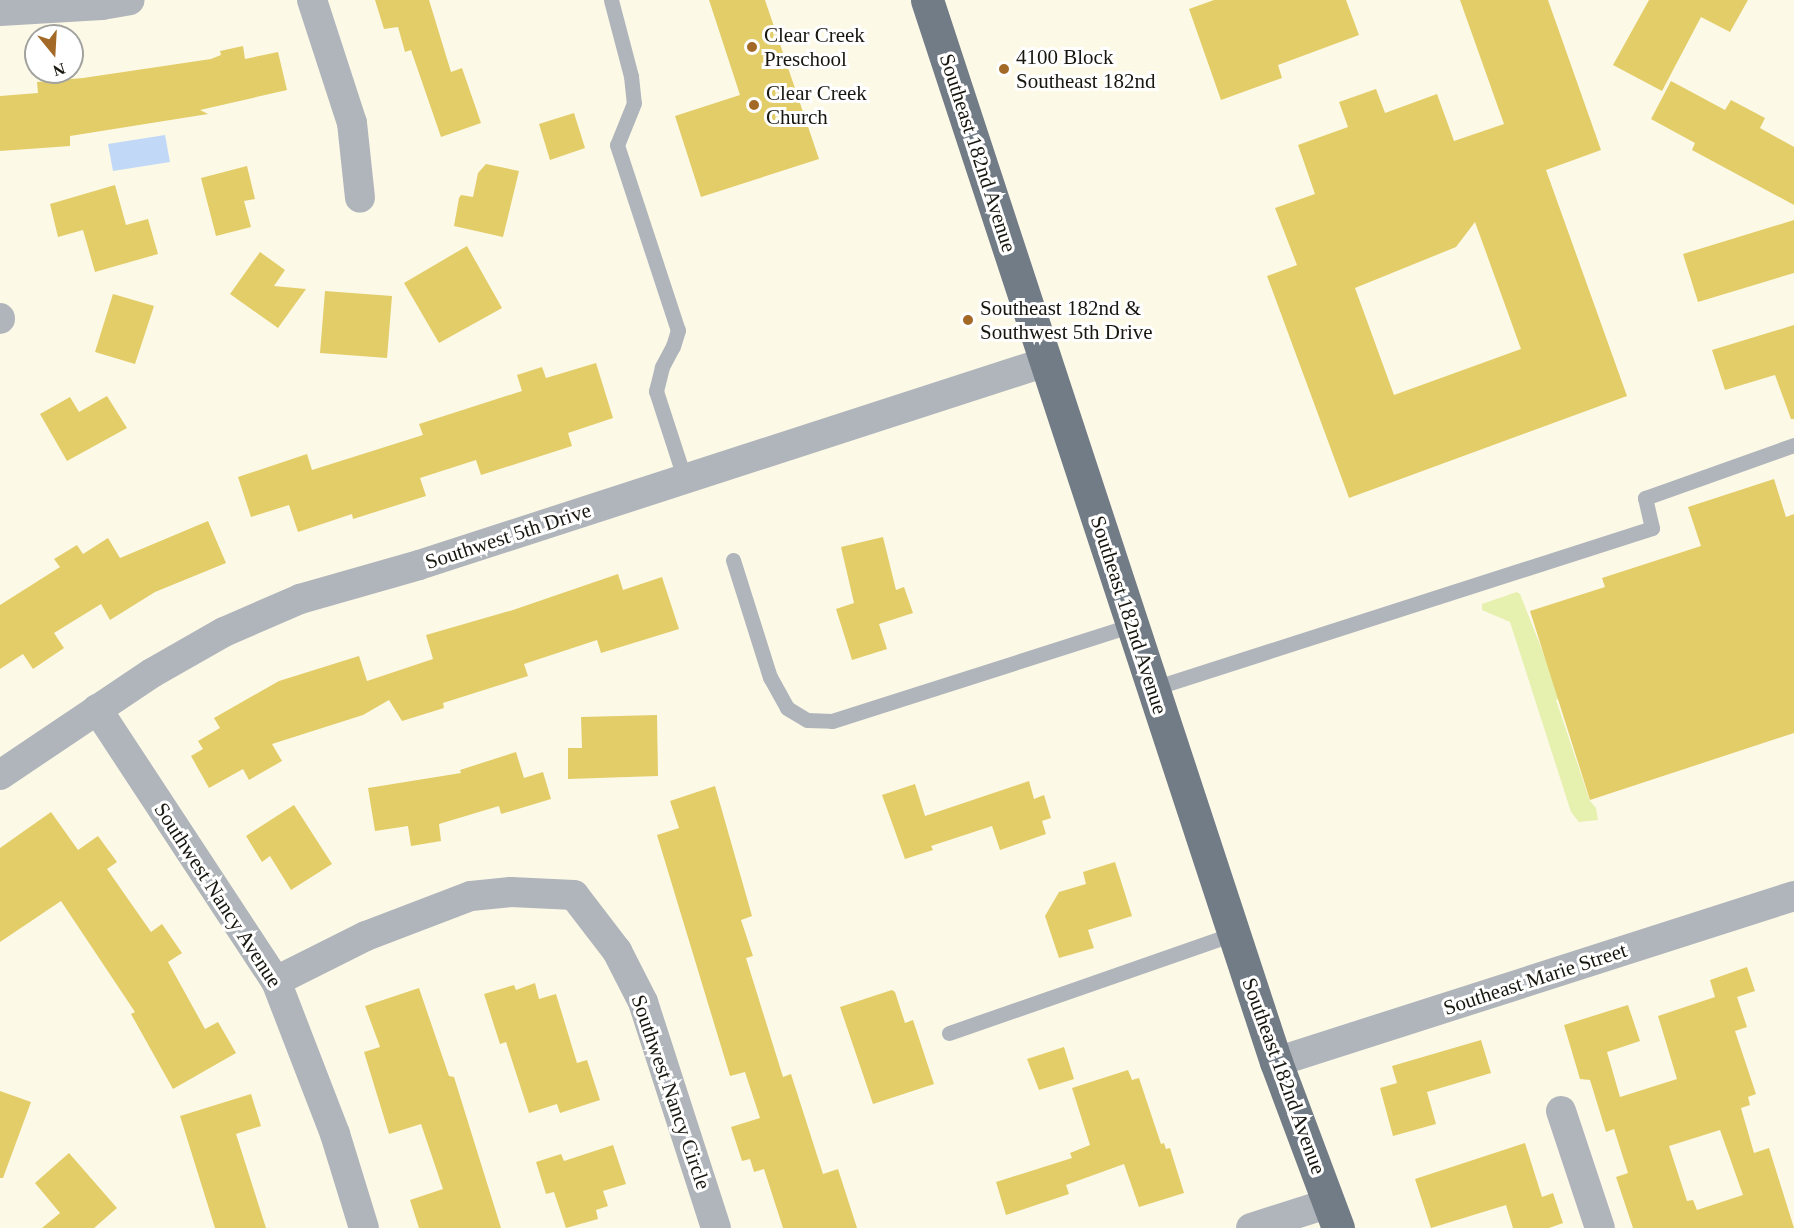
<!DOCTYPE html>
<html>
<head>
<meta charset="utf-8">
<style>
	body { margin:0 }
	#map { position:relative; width:1794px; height:1228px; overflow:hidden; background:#fdf9e7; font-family:"Times New Roman",serif }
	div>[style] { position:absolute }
	.green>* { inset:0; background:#e6f0af }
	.water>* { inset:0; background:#c1d8f7 }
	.building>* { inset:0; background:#e3cd69 }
	.lane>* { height:15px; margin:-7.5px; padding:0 7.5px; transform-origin:7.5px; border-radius:7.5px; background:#afb5bb }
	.street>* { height:30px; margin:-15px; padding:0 15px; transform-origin:15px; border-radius:15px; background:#afb5bb }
	.primary>* { height:33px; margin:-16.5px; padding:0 16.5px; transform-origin:16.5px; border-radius:16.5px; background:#727c87 }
	.dots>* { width:16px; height:16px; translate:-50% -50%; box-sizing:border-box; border:3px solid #fff; border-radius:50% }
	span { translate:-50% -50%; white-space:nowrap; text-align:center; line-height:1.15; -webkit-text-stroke:6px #fff; paint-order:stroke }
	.poi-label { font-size:21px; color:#17160f }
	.left { translate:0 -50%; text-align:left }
	.street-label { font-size:21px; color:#17160f }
	.north { position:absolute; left:24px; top:24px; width:60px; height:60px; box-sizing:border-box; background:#fff; border:2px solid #a2a29f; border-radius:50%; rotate:162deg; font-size:16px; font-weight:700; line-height:24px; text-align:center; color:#17160f }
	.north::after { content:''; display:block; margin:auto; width:21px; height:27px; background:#a26927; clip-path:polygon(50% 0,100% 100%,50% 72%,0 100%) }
</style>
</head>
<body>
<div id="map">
	<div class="green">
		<div style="clip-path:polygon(1517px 592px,1520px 594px,1561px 698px,1556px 700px,1590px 801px,1596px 808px,1598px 820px,1579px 822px,1571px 812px,1510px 622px,1482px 610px,1482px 604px)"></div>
	</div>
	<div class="water">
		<div style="clip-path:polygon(165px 135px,170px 162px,113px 171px,108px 144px)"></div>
	</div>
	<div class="building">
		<div style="clip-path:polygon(375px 0,429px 0,451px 72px,462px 68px,481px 123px,441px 137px,411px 50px,405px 52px,398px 27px,384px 29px)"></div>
		<div style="clip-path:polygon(709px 0,765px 0,819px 159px,701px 197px,675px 116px,740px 95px)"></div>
		<div style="clip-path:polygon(1214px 0,1346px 0,1359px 35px,1278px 65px,1282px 78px,1221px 100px,1189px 9px)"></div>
		<div style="clip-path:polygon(evenodd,1460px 0,1548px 0,1601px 150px,1546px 170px,1627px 396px,1349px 498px,1267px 276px,1297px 265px,1275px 208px,1315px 194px,1298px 145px,1348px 127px,1339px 102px,1376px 89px,1385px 113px,1437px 94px,1454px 141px,1504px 124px,1460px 0,1475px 222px,1521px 349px,1394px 395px,1355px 288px,1456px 247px,1475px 222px)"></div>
		<div style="clip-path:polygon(1649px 0,1748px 0,1730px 32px,1701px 17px,1662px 91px,1613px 65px)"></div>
		<div style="clip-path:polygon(243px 46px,245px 59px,278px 52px,287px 90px,200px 110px,208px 114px,70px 136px,70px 146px,0 151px,0 96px,38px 93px,37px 82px,83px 78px,211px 59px,221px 55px,220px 51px)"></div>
		<div style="clip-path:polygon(1671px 81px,1725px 110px,1731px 100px,1765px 118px,1760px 128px,1794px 147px,1794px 205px,1692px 150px,1695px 143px,1651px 119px)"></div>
		<div style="clip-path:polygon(574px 113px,585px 148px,550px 160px,539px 124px)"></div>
		<div style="clip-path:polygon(486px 164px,519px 171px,503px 237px,454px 226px,459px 198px,461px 195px,473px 197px,478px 173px)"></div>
		<div style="clip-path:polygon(247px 166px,255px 199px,244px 201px,251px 227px,216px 236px,201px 178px)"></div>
		<div style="clip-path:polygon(115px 185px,126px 225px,148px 219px,158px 254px,95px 272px,83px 230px,58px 237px,50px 204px)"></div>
		<div style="clip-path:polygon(1794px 220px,1794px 273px,1698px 302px,1683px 254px)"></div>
		<div style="clip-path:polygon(467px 246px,502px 308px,439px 343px,404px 283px)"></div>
		<div style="clip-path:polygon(260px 252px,285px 270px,274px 286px,306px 289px,278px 328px,230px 294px)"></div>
		<div style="clip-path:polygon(325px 291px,392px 296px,387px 358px,320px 353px)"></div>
		<div style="clip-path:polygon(113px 294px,154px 306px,135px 364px,95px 352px)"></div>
		<div style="clip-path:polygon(1794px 325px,1794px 419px,1791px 419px,1775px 375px,1725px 390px,1712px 350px)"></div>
		<div style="clip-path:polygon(596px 363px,613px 418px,568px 433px,572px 446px,481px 475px,476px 460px,420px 478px,426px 496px,353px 519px,352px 514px,298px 532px,289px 505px,251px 517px,238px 477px,307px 454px,312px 470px,423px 435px,419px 424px,522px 391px,517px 375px,542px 367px,546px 378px)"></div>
		<div style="clip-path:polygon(107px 396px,127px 428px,67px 461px,40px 414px,70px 397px,79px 412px)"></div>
		<div style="clip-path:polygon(1774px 479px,1786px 517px,1794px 514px,1794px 733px,1590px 800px,1530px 611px,1605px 587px,1602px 578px,1701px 546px,1688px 507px)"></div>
		<div style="clip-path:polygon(208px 521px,226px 563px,155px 592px,110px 620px,101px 604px,54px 633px,64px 648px,33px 669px,23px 654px,0 669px,0 605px,60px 567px,54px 559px,77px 545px,83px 554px,108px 538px,120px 558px)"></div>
		<div style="clip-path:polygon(883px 537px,896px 590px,904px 587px,913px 613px,879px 624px,887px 649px,852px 660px,836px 609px,854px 603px,841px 547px)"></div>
		<div style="clip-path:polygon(618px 574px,623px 590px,662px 577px,679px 629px,601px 653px,597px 640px,524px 664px,528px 676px,443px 703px,444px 708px,402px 721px,389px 700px,363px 715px,272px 744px,282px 761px,249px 780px,243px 769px,209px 788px,191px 756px,203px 749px,198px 741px,220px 728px,214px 718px,279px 681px,359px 656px,367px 681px,433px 659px,426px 635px,513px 610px)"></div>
		<div style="clip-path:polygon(657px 715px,658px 776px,568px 779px,568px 748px,582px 748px,581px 717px)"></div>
		<div style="clip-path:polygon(516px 752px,524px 778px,543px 772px,551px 799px,501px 814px,499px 806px,439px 824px,441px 841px,411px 846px,408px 826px,375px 831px,368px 788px,461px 773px,460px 770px)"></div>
		<div style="clip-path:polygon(1029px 781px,1034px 799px,1044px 795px,1051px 818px,1042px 821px,1046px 834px,1000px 850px,992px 826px,931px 846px,933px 850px,905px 859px,882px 795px,915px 784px,925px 816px)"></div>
		<div style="clip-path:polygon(715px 786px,752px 916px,741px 920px,753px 956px,746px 958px,783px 1077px,791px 1074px,823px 1174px,838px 1169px,857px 1228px,783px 1228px,764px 1169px,754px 1172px,750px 1159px,742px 1161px,731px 1127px,760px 1118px,745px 1072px,730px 1076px,657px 835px,679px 828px,670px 801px)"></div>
		<div style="clip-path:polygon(294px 805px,332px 864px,291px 890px,270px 856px,262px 862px,246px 836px)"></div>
		<div style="clip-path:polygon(51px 812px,78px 850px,98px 836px,117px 862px,107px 869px,151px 932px,162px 924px,182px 953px,168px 962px,205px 1029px,218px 1022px,236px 1053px,173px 1089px,131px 1014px,135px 1012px,61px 901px,0 942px,0 848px)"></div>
		<div style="clip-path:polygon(1115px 862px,1132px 916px,1088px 930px,1094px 948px,1059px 958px,1045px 916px,1059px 892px,1086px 884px,1083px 872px)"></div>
		<div style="clip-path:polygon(evenodd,1747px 967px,1755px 991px,1737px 997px,1747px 1027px,1735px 1031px,1756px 1094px,1748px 1097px,1750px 1105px,1741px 1108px,1754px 1153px,1769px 1148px,1794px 1228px,1633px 1228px,1616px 1177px,1628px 1173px,1614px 1129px,1606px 1132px,1590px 1080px,1580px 1079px,1564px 1025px,1628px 1005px,1640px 1041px,1607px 1052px,1620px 1097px,1677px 1079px,1658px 1016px,1715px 997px,1710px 980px,1747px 967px,1720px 1130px,1743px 1195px,1697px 1210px,1693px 1200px,1687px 1201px,1669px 1146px,1720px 1130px)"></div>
		<div style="clip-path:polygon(535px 983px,539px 999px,556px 994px,577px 1063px,587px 1060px,600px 1100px,560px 1113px,557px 1104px,529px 1113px,506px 1042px,500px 1044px,484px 994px,514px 985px,516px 990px)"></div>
		<div style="clip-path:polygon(419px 988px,449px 1076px,454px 1077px,501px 1228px,419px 1228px,410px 1200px,443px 1189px,421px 1124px,389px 1134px,364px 1052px,380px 1047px,365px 1006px)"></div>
		<div style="clip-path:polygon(892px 990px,895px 992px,905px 1023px,913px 1020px,934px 1084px,873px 1104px,840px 1007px)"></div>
		<div style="clip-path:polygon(1481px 1040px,1491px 1073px,1427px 1092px,1436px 1124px,1393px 1136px,1380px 1088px,1397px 1083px,1392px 1066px)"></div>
		<div style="clip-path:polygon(1064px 1047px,1074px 1079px,1039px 1090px,1027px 1059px)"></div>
		<div style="clip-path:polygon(1128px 1070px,1132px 1080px,1139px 1078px,1161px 1144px,1164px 1143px,1166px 1149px,1170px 1148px,1184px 1193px,1139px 1207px,1124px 1164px,1066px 1185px,1069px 1194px,1006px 1215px,996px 1182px,1072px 1158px,1070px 1153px,1090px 1145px,1072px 1088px)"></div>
		<div style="clip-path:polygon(0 1091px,31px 1102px,3px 1178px,0 1178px)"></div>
		<div style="clip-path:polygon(251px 1094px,261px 1126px,236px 1134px,266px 1228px,215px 1228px,180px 1116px)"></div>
		<div style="clip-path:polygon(1525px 1143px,1542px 1197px,1553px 1193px,1563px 1223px,1549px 1228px,1513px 1228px,1506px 1205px,1431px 1228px,1415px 1179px)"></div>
		<div style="clip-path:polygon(613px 1145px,626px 1184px,603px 1191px,608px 1206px,596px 1210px,598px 1219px,566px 1228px,554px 1192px,546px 1194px,536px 1162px,561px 1154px,564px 1161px)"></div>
		<div style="clip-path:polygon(69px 1153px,117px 1208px,94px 1228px,42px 1228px,60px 1213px,35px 1183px)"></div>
	</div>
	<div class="lane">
		<div style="left:611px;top:0;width:79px;rotate:75.3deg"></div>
		<div style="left:631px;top:76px;width:27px;rotate:84deg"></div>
		<div style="left:634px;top:103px;width:45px;rotate:112deg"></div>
		<div style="left:617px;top:145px;width:195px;rotate:71.8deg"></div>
		<div style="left:678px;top:330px;width:17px;rotate:107deg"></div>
		<div style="left:673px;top:346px;width:24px;rotate:118deg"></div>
		<div style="left:662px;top:367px;width:25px;rotate:104deg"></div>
		<div style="left:656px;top:391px;width:94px;rotate:72deg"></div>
		<div style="left:733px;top:560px;width:123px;rotate:72.5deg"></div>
		<div style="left:770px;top:677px;width:35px;rotate:61deg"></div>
		<div style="left:787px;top:708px;width:23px;rotate:31deg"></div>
		<div style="left:807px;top:720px;width:25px;rotate:2deg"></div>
		<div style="left:832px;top:721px;width:315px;rotate:-17.7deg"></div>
		<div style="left:1154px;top:688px;width:523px;rotate:-17.81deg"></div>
		<div style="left:1652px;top:528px;width:31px;rotate:-103deg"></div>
		<div style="left:1645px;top:498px;width:158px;rotate:-19.6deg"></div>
		<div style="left:949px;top:1033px;width:302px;rotate:-19.2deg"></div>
	</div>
	<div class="street">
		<div style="left:312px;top:0;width:129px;rotate:72deg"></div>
		<div style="left:352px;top:123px;width:75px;rotate:83.9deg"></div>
		<div style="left:0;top:11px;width:102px;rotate:-3.4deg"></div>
		<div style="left:102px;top:5px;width:28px;rotate:-10deg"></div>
		<div style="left:0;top:318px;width:1px;rotate:90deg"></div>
		<div style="left:97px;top:709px;width:326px;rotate:56.7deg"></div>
		<div style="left:276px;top:981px;width:164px;rotate:68.9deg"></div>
		<div style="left:335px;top:1134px;width:98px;rotate:72.9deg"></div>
		<div style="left:0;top:775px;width:183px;rotate:-33.9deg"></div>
		<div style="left:152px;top:673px;width:83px;rotate:-29.7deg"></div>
		<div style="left:224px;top:632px;width:83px;rotate:-23.5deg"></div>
		<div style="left:300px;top:599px;width:124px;rotate:-15.9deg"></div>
		<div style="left:419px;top:565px;width:659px;rotate:-17.94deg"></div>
		<div style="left:276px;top:981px;width:101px;rotate:-26.6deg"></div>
		<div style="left:366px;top:936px;width:112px;rotate:-20.9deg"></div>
		<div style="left:471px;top:896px;width:40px;rotate:-5.7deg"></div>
		<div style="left:511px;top:892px;width:63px;rotate:2.7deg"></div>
		<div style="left:574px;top:895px;width:71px;rotate:52.5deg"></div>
		<div style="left:617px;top:951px;width:57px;rotate:63deg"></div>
		<div style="left:643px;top:1002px;width:237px;rotate:72.1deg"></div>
		<div style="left:1276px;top:1062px;width:544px;rotate:-17.77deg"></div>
		<div style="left:1561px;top:1111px;width:123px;rotate:71.6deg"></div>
		<div style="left:1251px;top:1228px;width:83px;rotate:-17.6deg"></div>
	</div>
	<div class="primary">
		<div style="left:927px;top:0;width:1118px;rotate:71.81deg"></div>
		<div style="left:1276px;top:1062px;width:177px;rotate:69.5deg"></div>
	</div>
	<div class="dots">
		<div style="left:752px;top:47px;background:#a26927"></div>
		<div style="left:1004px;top:69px;background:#a26927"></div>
		<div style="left:754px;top:105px;background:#a26927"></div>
		<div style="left:968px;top:320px;background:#a26927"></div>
	</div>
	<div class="poi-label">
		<span class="left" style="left:764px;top:47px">Clear Creek<br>Preschool</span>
		<span class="left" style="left:1016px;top:69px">4100 Block<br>Southeast 182nd</span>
		<span class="left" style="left:766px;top:105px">Clear Creek<br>Church</span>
		<span class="left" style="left:980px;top:320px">Southeast 182nd &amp;<br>Southwest 5th Drive</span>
	</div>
	<div class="street-label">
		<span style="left:978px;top:153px;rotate:72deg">Southeast 182nd Avenue</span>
		<span style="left:508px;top:536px;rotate:-18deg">Southwest 5th Drive</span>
		<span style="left:1129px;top:615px;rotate:72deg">Southeast 182nd Avenue</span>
		<span style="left:218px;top:895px;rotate:57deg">Southwest Nancy Avenue</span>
		<span style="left:1535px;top:979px;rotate:-18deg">Southeast Marie Street</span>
		<span style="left:1284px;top:1076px;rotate:70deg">Southeast 182nd Avenue</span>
		<span style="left:671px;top:1092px;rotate:71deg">Southwest Nancy Circle</span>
	</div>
	<div class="north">N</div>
</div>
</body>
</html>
